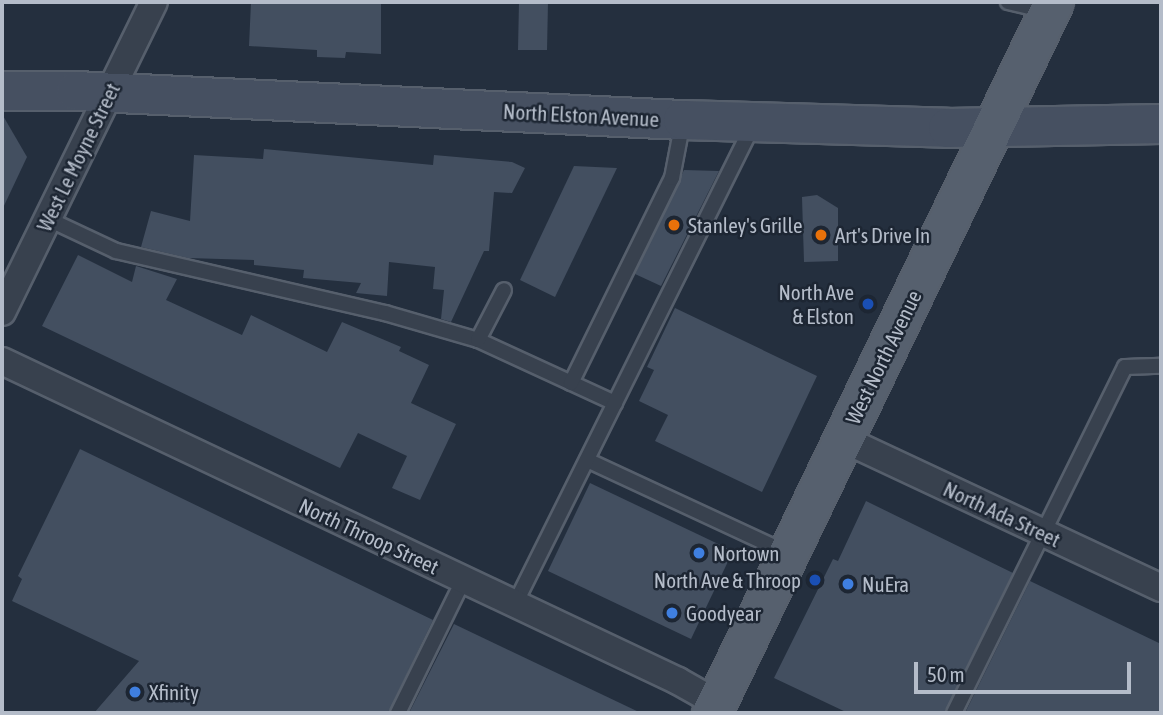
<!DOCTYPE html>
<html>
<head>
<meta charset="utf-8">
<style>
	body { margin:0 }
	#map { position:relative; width:1163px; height:715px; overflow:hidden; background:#242f3e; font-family:"Asap Condensed",sans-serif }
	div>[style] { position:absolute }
	.building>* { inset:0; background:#434f60 }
	.roads { filter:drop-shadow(2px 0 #565f6c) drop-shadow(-2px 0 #565f6c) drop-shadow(0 2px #565f6c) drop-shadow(0 -2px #565f6c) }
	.lane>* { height:14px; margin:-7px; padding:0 7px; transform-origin:7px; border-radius:7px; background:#38414e }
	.street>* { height:26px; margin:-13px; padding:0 13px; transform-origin:13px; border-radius:13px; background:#38414e }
	.secondary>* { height:38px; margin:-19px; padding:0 19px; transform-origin:19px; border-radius:19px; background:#465061 }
	.primary>* { height:38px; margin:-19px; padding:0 19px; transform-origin:19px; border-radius:19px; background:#56606e }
	.dots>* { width:19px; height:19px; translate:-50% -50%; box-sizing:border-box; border:4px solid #1d2633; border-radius:50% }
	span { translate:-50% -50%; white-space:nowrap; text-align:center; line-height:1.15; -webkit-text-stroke:5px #1d2633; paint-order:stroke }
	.street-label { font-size:21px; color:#b4bcc9 }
	.poi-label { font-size:21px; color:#b4bcc9 }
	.left { translate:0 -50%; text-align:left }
	.right { translate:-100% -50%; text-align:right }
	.frame { position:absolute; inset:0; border:4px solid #b4bcc9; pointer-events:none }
	.scale { position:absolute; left:914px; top:662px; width:217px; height:32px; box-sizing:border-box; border:4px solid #b4bcc9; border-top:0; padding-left:9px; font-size:21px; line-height:24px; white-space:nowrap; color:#b4bcc9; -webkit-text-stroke:5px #1d2633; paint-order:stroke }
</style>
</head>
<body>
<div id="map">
	<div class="building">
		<div style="clip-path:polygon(251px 2px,381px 2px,381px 54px,346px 52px,345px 58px,317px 57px,317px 50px,249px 46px)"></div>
		<div style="clip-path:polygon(519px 2px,548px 2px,547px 50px,518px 50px)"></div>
		<div style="clip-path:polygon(2px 114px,27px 157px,2px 210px)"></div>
		<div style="clip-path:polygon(264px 149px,433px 165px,434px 155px,512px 162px,525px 168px,512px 193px,494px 192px,489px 251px,484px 251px,451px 322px,441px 319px,444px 290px,433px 289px,435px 267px,389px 262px,387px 296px,356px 293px,361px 283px,303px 278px,304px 270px,254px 265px,254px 260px,188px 258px,141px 247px,151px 211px,190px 221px,194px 155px,263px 159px)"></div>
		<div style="clip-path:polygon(574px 166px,617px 168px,555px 297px,520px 280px)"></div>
		<div style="clip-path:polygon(684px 170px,719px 171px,661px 286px,635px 274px)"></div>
		<div style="clip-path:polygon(817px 195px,838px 208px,838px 261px,804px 262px,802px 197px)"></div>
		<div style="clip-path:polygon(78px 255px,132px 282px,136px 266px,177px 279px,166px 300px,242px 335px,251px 315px,327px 352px,342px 322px,401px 347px,399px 351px,429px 365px,411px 403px,456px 424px,420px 500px,392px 488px,407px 456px,358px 433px,340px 468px,42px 326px)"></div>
		<div style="clip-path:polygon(675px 308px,817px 376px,762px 492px,655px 441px,668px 415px,639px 401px,654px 370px,647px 367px)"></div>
		<div style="clip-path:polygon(80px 449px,433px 620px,388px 713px,94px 713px,139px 661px,12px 601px,22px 579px,18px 576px)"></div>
		<div style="clip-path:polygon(590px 483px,733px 551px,691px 639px,548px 571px)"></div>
		<div style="clip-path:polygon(866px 501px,1013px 573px,944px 713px,848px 713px,774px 678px,833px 559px,838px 561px)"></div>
		<div style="clip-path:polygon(1030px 581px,1161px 644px,1161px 713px,965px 713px)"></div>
		<div style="clip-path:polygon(454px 624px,641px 713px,409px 713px)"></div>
	</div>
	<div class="roads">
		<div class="lane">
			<div style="left:1008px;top:2px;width:40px;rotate:13deg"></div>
			<div style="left:48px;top:219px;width:75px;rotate:25.2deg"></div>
			<div style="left:116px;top:251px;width:276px;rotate:13deg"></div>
			<div style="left:385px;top:313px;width:97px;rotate:16.2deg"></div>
			<div style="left:478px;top:340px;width:151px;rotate:24.7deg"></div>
			<div style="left:478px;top:340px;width:56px;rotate:-62.5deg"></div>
			<div style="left:571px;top:383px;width:229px;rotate:-63.8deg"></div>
			<div style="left:672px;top:178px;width:58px;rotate:-79.1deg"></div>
			<div style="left:587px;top:460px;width:221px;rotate:24.9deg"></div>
			<div style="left:515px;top:604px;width:535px;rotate:-63.58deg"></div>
			<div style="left:398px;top:713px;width:147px;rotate:-63.8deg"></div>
			<div style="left:954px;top:713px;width:386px;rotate:-63.7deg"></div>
			<div style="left:1125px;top:367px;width:36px;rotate:-2deg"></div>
		</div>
		<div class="street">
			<div style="left:2px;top:312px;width:345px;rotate:-63.9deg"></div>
			<div style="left:2px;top:361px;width:748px;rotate:25.33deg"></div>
			<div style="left:678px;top:681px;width:45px;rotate:29.4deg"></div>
			<div style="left:843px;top:439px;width:351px;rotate:25.1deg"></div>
		</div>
		<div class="secondary">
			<div style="left:2px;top:91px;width:74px"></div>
			<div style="left:76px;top:91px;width:608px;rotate:2.74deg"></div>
			<div style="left:683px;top:120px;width:265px;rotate:1.7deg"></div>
			<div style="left:948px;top:128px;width:213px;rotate:-1.1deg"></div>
		</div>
		<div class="primary">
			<div style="left:712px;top:713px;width:789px;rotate:-64.31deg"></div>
		</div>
	</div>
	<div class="dots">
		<div style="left:674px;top:225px;background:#e8710a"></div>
		<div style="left:821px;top:235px;background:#e8710a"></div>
		<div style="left:868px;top:304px;background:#1a4fb4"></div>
		<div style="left:699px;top:553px;background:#3f7fe0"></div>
		<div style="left:815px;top:580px;background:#1a4fb4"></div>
		<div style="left:848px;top:584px;background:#3f7fe0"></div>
		<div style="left:672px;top:613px;background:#3f7fe0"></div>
		<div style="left:135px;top:692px;background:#3f7fe0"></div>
	</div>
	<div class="street-label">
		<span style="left:581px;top:115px;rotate:3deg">North Elston Avenue</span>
		<span style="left:78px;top:157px;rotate:-64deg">West Le Moyne Street</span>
		<span style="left:883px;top:357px;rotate:-64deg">West North Avenue</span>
		<span style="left:1002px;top:514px;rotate:25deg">North Ada Street</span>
		<span style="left:369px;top:536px;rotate:25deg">North Throop Street</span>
	</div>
	<div class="poi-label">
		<span class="left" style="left:688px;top:225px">Stanley's Grille</span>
		<span class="left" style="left:835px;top:235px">Art's Drive In</span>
		<span class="right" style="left:854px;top:304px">North Ave<br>&amp; Elston</span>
		<span class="left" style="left:713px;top:553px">Nortown</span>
		<span class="right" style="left:801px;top:580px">North Ave &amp; Throop</span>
		<span class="left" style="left:862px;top:584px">NuEra</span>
		<span class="left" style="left:686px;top:613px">Goodyear</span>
		<span class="left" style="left:149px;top:692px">Xfinity</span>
	</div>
	<div class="frame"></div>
	<div class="scale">50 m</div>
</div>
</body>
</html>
